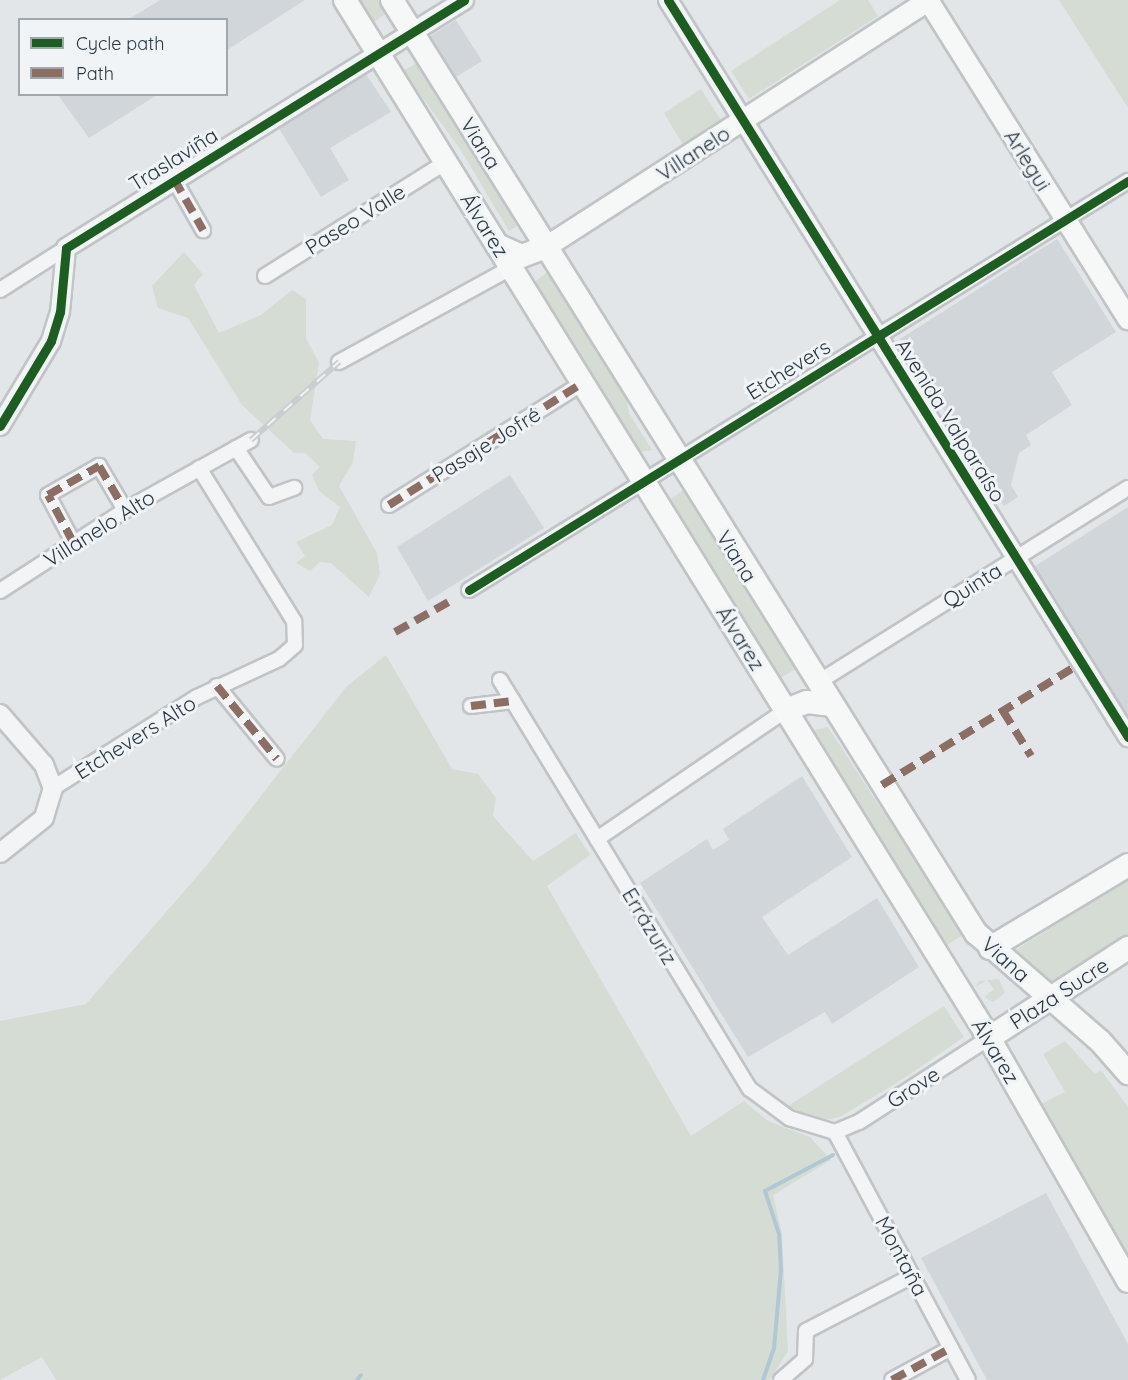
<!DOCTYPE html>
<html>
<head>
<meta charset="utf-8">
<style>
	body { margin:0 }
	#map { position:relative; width:1128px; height:1380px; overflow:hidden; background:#e3e6e8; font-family:Quicksand,sans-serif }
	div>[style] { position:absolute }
	.built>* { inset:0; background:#d1d6db }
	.green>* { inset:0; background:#d5dcd3 }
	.stream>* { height:4px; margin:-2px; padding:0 2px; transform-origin:2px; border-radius:2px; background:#b1c8d4 }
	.roads { filter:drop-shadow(2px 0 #c1c4c6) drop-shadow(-2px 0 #c1c4c6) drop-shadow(0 2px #c1c4c6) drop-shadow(0 -2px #c1c4c6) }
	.minor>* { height:14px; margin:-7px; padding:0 7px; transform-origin:7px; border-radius:7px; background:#f2f4f5 }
	.tertiary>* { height:18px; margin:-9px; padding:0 9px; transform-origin:9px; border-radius:9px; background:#f2f4f5 }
	.secondary>* { height:20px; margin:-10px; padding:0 10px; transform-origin:10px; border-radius:10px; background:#f6f7f7 }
	.primary>* { height:22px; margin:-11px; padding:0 11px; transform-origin:11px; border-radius:11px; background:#f6f7f7 }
	.rail>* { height:6px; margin-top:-3px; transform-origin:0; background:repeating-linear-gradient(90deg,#f0f4f7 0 11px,#cbced0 0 22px); box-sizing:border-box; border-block:2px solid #cbced0 }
	.quiet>* { height:8px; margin-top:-4px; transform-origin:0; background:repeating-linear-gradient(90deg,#8d6e63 0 15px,transparent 0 23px) }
	.cycleway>* { height:9px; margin:-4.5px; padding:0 4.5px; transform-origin:4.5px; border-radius:4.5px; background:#1b5e20 }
	span { translate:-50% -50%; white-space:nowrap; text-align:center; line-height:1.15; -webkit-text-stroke:6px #f0f4f7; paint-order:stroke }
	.street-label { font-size:21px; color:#293742 }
	.legend { position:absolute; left:18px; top:18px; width:210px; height:78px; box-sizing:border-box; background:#f0f4f7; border:2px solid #a0a8af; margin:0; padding:8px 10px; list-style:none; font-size:18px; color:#293742 }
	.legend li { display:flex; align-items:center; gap:12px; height:30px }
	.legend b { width:30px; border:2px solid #a0a8af }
</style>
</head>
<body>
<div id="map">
	<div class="built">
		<div style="clip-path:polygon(160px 0,305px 0,227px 50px,226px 20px,129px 19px)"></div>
		<div style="clip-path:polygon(456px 20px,482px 61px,456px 77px,430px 36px)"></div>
		<div style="clip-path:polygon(364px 71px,391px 112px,330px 148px,349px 180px,321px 197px,278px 127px)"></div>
		<div style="clip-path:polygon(58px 95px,157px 95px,89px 138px)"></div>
		<div style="clip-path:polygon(1057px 239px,1116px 332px,1052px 372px,1072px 405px,1026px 435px,1031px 445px,1019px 453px,1011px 485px,1018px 497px,1004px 506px,900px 339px)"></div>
		<div style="clip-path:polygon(510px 475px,544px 528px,428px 601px,397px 547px)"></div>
		<div style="clip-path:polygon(1128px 507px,1128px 723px,1032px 568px)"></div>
		<div style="clip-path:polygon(802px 776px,852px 857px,762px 917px,788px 955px,877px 898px,919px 967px,832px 1024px,825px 1012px,748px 1057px,640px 883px,707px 839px,713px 850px,729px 840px,723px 829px)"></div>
		<div style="clip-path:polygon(1046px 1193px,1128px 1344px,1128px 1380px,987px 1380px,921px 1258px)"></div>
	</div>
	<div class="green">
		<div style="clip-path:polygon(356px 0,380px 0,388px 12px,371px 24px)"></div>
		<div style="clip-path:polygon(840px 0,868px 0,878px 16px,749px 99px,731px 71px)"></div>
		<div style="clip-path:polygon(1059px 0,1128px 0,1128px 108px)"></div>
		<div style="clip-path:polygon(420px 61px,520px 219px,516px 227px,509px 231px,460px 149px,403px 71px)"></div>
		<div style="clip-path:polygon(701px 89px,721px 120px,683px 145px,664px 113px)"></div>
		<div style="clip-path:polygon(184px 252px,203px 274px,194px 285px,219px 333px,261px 315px,292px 290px,306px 299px,306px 338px,319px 363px,310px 420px,323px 439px,356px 441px,353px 462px,339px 486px,377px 553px,380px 574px,369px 597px,331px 563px,320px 562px,310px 571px,296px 563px,305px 556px,296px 542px,332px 525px,340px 507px,319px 491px,312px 475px,320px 467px,305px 453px,294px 453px,242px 405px,188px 318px,158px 308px,152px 286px)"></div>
		<div style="clip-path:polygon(549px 271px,625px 389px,629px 413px,652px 450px,639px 452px,533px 283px)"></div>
		<div style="clip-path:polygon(685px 489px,797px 668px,779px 679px,668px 501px)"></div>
		<div style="clip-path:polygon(386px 655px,452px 769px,478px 774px,496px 798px,493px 816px,533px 861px,576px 833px,590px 855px,547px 886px,691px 1136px,744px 1101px,768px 1121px,810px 1137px,831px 1160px,773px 1195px,782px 1234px,788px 1351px,770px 1380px,56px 1380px,42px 1357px,0 1380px,0 1021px,86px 1004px,206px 866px,347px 686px)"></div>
		<div style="clip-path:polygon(828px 727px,882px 810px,904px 833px,966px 933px,944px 947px,811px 731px)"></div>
		<div style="clip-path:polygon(1128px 879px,1128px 937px,1053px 983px,1013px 952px)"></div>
		<div style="clip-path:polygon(999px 979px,1005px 993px,993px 1002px,984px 997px,994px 989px,987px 980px,975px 987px,979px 981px)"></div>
		<div style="clip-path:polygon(944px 1006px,964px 1037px,903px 1079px,840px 1117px,820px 1121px,788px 1106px)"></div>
		<div style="clip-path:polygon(1065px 1041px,1095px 1074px,1101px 1070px,1128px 1107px,1128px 1257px,1039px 1105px,1065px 1092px,1043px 1054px)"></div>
	</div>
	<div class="stream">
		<div style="left:357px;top:1380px;width:6px;rotate:-51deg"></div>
		<div style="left:763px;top:1380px;width:34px;rotate:-71deg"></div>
		<div style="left:774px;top:1348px;width:78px;rotate:-84.9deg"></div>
		<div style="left:781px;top:1270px;width:36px;rotate:-93deg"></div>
		<div style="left:779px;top:1234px;width:45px;rotate:-108deg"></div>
		<div style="left:765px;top:1191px;width:77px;rotate:-27.9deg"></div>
	</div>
	<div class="roads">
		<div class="minor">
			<div style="left:174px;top:179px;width:59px;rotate:60.4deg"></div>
			<div style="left:265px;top:276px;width:214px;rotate:-32.2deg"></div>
			<div style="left:0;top:290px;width:78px;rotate:-32.5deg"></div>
			<div style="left:339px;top:362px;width:196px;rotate:-28.7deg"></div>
			<div style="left:236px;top:448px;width:59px;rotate:56deg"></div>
			<div style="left:269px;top:497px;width:27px;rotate:-20deg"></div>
			<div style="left:389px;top:505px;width:229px;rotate:-32.2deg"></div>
			<div style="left:73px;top:542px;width:53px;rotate:-118deg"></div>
			<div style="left:48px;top:495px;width:59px;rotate:-29.6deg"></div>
			<div style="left:99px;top:466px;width:51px;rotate:59.4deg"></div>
			<div style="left:469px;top:590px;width:776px;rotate:-31.83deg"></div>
			<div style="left:0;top:591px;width:149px;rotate:-32.9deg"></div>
			<div style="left:125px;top:510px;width:144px;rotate:-29.1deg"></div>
			<div style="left:500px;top:680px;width:479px;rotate:58.6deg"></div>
			<div style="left:750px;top:1089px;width:49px;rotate:36.6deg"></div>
			<div style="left:789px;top:1118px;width:48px;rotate:16.9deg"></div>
			<div style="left:817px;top:683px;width:367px;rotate:-32.1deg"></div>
			<div style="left:217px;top:686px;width:94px;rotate:50.6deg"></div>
			<div style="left:471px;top:706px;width:42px;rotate:-6.8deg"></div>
			<div style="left:53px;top:788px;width:170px;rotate:-32.3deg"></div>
			<div style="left:197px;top:697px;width:90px;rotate:-24.9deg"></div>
			<div style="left:279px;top:659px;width:21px;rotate:-41deg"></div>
			<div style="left:295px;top:645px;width:24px;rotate:-92deg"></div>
			<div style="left:294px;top:621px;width:180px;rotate:-121.8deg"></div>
			<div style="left:597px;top:839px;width:229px;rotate:-34.3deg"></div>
			<div style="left:835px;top:1132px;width:281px;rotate:61.8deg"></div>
			<div style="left:835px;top:1132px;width:26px;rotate:-23deg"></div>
			<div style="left:859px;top:1122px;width:155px;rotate:-32.9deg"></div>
			<div style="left:781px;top:1380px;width:32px;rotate:-41deg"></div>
			<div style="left:805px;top:1359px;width:28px;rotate:-88deg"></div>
			<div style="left:806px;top:1331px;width:119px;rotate:-27.4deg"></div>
			<div style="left:892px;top:1380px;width:67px;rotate:-28.5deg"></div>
		</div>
		<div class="tertiary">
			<div style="left:668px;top:0;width:869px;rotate:58.03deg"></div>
			<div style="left:0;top:426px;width:99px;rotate:-59deg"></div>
			<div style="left:51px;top:341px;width:30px;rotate:-73deg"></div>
			<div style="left:60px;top:312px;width:64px;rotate:-84.6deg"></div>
			<div style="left:66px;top:248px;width:469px;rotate:-31.9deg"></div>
			<div style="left:0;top:714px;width:67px;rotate:49.2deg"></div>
			<div style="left:44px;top:765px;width:25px;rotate:69deg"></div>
			<div style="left:53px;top:788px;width:31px;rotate:107deg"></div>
			<div style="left:44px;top:818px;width:56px;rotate:141.5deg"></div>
		</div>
		<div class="secondary">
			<div style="left:928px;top:0;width:377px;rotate:57.9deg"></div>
			<div style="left:546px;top:247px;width:456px;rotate:-32.8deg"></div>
		</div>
		<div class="primary">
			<div style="left:345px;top:0;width:1222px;rotate:58.18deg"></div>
			<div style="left:989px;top:1038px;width:280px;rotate:60.2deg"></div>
			<div style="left:392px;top:0;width:1101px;rotate:57.96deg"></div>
			<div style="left:976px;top:933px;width:164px;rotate:41.1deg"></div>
			<div style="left:1100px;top:1041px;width:43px;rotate:48.8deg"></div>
			<div style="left:497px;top:245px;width:27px;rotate:24deg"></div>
			<div style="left:522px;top:256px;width:26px;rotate:-21deg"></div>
			<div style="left:786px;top:710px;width:22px;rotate:-21deg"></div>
			<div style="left:807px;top:702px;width:23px;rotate:7deg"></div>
			<div style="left:990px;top:948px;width:161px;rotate:-31deg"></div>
			<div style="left:989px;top:1038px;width:166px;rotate:-32.9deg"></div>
		</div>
	</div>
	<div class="rail">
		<div style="left:251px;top:440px;width:118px;rotate:-41.6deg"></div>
	</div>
	<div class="quiet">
		<div style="left:174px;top:179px;width:59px;rotate:60.4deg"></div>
		<div style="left:389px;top:505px;width:229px;rotate:-32.2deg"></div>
		<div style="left:73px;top:542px;width:53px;rotate:-118deg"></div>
		<div style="left:48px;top:495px;width:59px;rotate:-29.6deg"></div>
		<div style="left:99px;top:466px;width:51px;rotate:59.4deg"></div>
		<div style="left:395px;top:632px;width:65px;rotate:-29.3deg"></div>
		<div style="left:217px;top:686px;width:94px;rotate:50.6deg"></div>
		<div style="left:471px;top:706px;width:42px;rotate:-6.8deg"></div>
		<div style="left:1003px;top:711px;width:53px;rotate:58.1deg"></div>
		<div style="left:882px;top:785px;width:233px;rotate:-31.5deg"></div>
		<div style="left:892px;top:1380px;width:67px;rotate:-28.5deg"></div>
	</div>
	<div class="cycleway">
		<div style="left:668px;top:0;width:869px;rotate:58.03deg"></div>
		<div style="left:0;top:426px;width:99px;rotate:-59deg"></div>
		<div style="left:51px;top:341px;width:30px;rotate:-73deg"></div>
		<div style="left:60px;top:312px;width:64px;rotate:-84.6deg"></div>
		<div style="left:66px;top:248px;width:469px;rotate:-31.9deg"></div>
		<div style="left:469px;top:590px;width:776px;rotate:-31.83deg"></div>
	</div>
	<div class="street-label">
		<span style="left:481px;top:143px;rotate:58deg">Viana</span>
		<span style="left:693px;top:153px;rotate:-33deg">Villanelo</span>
		<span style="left:173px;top:159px;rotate:-32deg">Traslaviña</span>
		<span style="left:1028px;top:160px;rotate:58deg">Arlegui</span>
		<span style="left:355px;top:219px;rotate:-32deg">Paseo Valle</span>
		<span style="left:485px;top:225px;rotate:58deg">Álvarez</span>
		<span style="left:788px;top:369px;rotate:-32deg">Etchevers</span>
		<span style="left:951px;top:420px;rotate:58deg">Avenida Valparaíso</span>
		<span style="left:486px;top:444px;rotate:-32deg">Pasaje Jofré</span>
		<span style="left:99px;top:528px;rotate:-32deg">Villanelo Alto</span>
		<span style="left:737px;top:556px;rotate:58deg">Viana</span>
		<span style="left:972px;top:585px;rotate:-32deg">Quinta</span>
		<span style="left:741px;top:638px;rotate:58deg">Álvarez</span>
		<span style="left:135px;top:737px;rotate:-32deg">Etchevers Alto</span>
		<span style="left:650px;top:926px;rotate:59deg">Errázuriz</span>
		<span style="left:1006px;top:959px;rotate:42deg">Viana</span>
		<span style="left:1059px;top:993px;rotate:-33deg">Plaza Sucre</span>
		<span style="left:996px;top:1051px;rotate:59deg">Álvarez</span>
		<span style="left:913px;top:1087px;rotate:-33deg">Grove</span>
		<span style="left:902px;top:1256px;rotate:62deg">Montaña</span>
	</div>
	<ul class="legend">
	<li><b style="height:8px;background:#1b5e20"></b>Cycle path</li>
	<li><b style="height:8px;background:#8d6e63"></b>Path</li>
	</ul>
</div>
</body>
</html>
